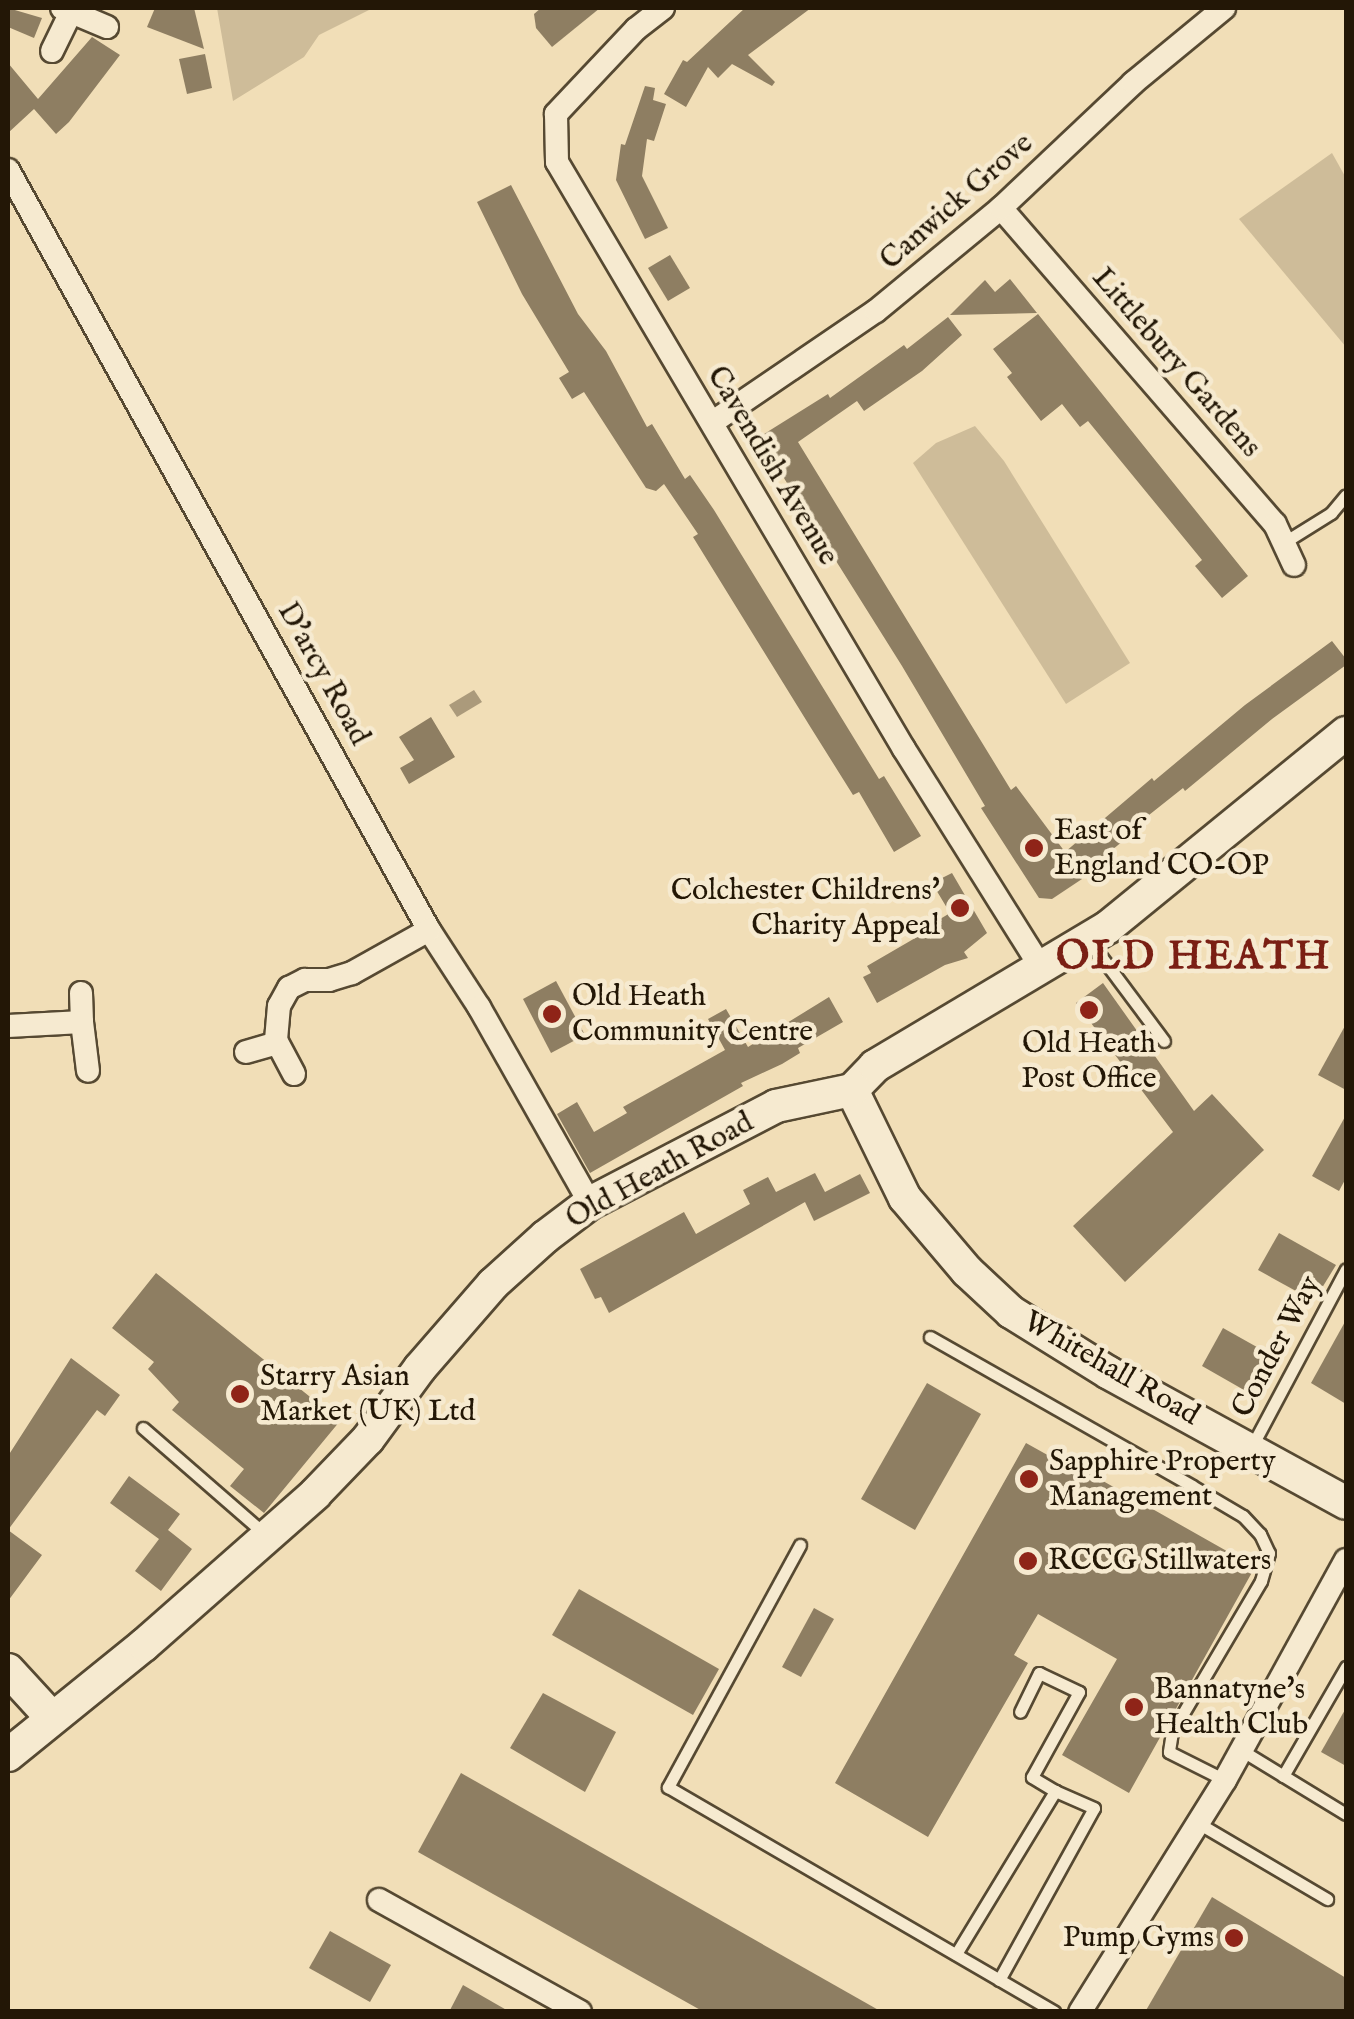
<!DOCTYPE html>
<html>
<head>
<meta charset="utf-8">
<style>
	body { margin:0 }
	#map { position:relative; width:1354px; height:2019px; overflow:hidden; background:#f1deb7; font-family:"IM FELL English",serif }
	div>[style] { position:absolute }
	.green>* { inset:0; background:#cebc99 }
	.water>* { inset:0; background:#ab9a7b }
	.building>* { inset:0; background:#8e7e62 }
	.roads { filter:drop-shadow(2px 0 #564932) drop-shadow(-2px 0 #564932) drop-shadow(0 2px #564932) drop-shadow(0 -2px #564932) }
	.lane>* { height:11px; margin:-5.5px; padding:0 5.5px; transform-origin:5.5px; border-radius:5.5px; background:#f6ead0 }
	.street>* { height:22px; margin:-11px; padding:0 11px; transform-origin:11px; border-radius:11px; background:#f6ead0 }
	.secondary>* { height:32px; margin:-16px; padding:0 16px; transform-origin:16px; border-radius:16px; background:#f6ead0 }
	.dots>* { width:28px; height:28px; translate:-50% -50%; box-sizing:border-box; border:5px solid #f6ead0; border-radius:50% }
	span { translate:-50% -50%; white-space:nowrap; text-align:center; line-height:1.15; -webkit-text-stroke:9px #f6ead0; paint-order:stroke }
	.street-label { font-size:30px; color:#231706 }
	.poi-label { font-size:30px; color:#231706 }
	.left { translate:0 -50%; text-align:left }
	.right { translate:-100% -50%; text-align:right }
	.district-label { font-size:40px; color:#7a1f14; font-weight:700; letter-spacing:2.5px }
	.frame { position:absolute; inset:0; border:10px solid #231706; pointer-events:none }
</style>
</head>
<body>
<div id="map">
	<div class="green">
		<div style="clip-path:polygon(217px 8px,373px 8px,319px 35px,304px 57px,233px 101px)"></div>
		<div style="clip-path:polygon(1332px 153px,1346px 178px,1346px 347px,1239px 219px)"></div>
		<div style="clip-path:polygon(975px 426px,1004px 461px,1130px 663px,1066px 704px,913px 463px,936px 443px)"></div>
	</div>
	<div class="water">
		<div style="clip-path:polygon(474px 690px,482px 702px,457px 717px,449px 705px)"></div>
	</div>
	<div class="building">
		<div style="clip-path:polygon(8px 8px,42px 18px,34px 38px,8px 27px)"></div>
		<div style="clip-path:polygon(155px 8px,194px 8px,204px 49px,147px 27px)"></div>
		<div style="clip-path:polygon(541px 8px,600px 8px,552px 47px,536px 28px,534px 14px)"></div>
		<div style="clip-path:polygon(745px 8px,811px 8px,748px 55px,775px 82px,772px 86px,732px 64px,718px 78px,708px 67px,686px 107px,664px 94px,683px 60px,687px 62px)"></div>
		<div style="clip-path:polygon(92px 37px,120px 55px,69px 122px,56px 134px,34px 109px,8px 133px,8px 63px,38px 99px)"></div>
		<div style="clip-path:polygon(205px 54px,212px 88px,187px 94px,179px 59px)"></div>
		<div style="clip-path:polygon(645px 86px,655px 88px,653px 100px,666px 104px,654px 141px,647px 139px,642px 176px,668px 228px,645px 239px,616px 180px,621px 144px,625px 145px)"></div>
		<div style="clip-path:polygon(511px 185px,578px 314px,606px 351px,647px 427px,652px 424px,685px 479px,690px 475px,714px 510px,879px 779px,884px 776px,921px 836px,894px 852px,859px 792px,853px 795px,811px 728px,693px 537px,698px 534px,664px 484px,656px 491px,646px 488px,584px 392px,572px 399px,559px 378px,569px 372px,522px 294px,477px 202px)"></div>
		<div style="clip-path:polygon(670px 255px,690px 288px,668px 301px,648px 268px)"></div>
		<div style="clip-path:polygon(1010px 279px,1037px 313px,950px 315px,985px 280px,995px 292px)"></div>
		<div style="clip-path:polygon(1038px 314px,1248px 576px,1222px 598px,1195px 566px,1202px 560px,1088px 421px,1080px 427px,1062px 404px,1041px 421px,1007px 377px,1012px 373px,993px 349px)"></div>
		<div style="clip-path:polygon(948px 317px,962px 335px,922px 371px,864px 411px,857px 401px,798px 442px,1011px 790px,1016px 786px,1065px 852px,1152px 778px,1154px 781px,1245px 705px,1332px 641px,1346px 659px,1346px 665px,1272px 719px,1185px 791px,1183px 788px,1120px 838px,1123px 841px,1080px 876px,1082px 879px,1052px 899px,1039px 898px,981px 808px,985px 806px,902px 666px,777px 467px,781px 465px,764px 434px,828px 394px,830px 398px,904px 345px,907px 349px)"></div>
		<div style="clip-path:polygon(431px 717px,455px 757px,409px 784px,400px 768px,414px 760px,399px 737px)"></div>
		<div style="clip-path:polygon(952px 873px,987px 933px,964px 952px,968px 958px,945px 965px,877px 1003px,863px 977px,871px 973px,867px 966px,929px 930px,927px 927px,950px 913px,932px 883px)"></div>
		<div style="clip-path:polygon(556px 981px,585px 1035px,551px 1053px,523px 999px)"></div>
		<div style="clip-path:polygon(1103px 983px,1194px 1111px,1212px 1094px,1264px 1150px,1125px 1282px,1073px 1226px,1173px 1132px,1076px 1003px)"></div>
		<div style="clip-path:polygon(829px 997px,843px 1022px,798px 1048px,800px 1053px,782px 1064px,741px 1083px,743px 1086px,590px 1173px,557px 1114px,577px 1102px,594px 1132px,627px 1113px,623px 1107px,725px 1050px,708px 1019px,726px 1009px,748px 1047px)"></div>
		<div style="clip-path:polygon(1346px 1024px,1346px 1090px,1318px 1075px)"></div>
		<div style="clip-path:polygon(1346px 1115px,1346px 1178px,1339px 1191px,1312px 1176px)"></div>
		<div style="clip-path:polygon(815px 1173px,825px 1192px,860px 1174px,870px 1193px,814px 1221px,805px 1202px,609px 1313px,601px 1297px,595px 1299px,580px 1269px,684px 1212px,696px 1234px,750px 1204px,743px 1190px,768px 1177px,776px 1192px)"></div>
		<div style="clip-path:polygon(1279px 1233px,1336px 1265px,1314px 1301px,1258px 1270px)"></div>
		<div style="clip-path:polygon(156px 1273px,340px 1421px,264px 1513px,230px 1486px,244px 1469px,172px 1410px,179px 1402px,148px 1369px,154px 1362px,112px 1328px)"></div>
		<div style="clip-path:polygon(1346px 1320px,1346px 1404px,1311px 1383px)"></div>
		<div style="clip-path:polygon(1223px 1328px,1280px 1360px,1258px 1398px,1202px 1366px)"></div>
		<div style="clip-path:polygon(71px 1358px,120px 1395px,105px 1416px,97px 1410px,8px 1530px,42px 1555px,8px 1601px,8px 1456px)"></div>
		<div style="clip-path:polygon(927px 1383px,981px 1414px,915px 1530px,861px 1499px)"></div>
		<div style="clip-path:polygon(1026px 1443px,1078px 1472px,1080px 1468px,1255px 1567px,1129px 1793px,1062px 1755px,1117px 1659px,1038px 1614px,1014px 1655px,1028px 1663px,928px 1837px,835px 1783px)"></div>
		<div style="clip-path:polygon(129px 1476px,180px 1514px,168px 1530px,192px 1549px,161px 1591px,135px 1571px,159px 1539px,110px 1503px)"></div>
		<div style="clip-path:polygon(579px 1589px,719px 1669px,693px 1715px,552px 1635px)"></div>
		<div style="clip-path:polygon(814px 1608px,834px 1619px,801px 1677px,782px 1667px)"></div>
		<div style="clip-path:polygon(543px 1693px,616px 1732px,585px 1792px,510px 1748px)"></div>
		<div style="clip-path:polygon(1346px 1708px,1346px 1766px,1321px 1752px)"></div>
		<div style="clip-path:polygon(461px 1773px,882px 2012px,704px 2012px,418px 1852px)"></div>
		<div style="clip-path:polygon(1212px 1897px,1346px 1978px,1346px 2012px,1145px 2012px)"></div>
		<div style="clip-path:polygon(330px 1931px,391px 1965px,370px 2002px,309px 1968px)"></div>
		<div style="clip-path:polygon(463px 1985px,510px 2012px,449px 2012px)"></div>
	</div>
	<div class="roads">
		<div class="lane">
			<div style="left:1283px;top:543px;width:57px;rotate:-32deg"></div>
			<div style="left:1331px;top:513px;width:23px;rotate:-50deg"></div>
			<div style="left:1091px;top:943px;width:122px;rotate:53.3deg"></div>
			<div style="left:930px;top:1337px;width:301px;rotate:29.6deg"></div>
			<div style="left:1192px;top:1486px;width:59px;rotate:30.5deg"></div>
			<div style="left:1243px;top:1516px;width:25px;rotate:47deg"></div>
			<div style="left:1260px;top:1534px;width:21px;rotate:65deg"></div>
			<div style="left:1269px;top:1553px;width:29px;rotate:106deg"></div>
			<div style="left:1261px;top:1581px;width:175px;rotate:120.5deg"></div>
			<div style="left:1172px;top:1732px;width:20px;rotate:99deg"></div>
			<div style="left:1169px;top:1752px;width:63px;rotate:26.6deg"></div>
			<div style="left:143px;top:1428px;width:163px;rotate:41deg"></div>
			<div style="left:1252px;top:1446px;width:200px;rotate:-62deg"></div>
			<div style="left:800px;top:1545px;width:276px;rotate:118.6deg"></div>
			<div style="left:668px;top:1787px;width:447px;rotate:30.2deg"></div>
			<div style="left:1241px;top:1750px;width:123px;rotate:31.4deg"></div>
			<div style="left:1283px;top:1776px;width:126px;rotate:-60deg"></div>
			<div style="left:1198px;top:1823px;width:150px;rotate:30.5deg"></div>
			<div style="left:956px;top:1954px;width:191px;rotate:-58.7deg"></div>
			<div style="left:1055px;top:1791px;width:27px;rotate:-149deg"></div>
			<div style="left:1032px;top:1777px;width:97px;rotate:-61.1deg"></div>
			<div style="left:1079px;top:1692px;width:44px;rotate:-154.6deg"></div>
			<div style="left:1039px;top:1673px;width:43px;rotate:116deg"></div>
			<div style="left:999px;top:1980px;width:196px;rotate:-61.1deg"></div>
			<div style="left:1094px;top:1808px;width:43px;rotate:-156.4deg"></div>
		</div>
		<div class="street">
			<div style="left:62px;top:8px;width:49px;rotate:22.9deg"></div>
			<div style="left:663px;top:8px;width:34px;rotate:142deg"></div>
			<div style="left:636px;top:29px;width:117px;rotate:133.3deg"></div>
			<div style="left:556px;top:114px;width:48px;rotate:88.8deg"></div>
			<div style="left:557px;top:162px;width:682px;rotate:59.41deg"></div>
			<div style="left:904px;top:749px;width:260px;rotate:57.9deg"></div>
			<div style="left:52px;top:51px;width:43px;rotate:-64deg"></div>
			<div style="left:8px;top:170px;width:869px;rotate:61.02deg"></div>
			<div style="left:429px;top:930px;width:92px;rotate:57deg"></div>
			<div style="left:479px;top:1007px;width:225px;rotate:60.5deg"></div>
			<div style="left:1001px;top:208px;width:418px;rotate:49.1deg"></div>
			<div style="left:1275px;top:524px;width:45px;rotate:65.1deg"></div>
			<div style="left:713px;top:422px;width:197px;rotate:-34.3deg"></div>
			<div style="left:876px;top:311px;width:162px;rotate:-39.5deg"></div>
			<div style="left:1001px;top:208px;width:182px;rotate:-43.4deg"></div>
			<div style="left:1133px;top:83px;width:118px;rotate:-39.5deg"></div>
			<div style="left:81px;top:993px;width:29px;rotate:88deg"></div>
			<div style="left:8px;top:1026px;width:74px;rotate:-3.1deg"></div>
			<div style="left:82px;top:1022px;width:49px;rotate:83deg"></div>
			<div style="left:246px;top:1052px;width:32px;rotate:-16deg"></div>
			<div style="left:277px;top:1043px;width:3px;rotate:-108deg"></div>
			<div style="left:294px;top:1074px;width:38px;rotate:-118deg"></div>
			<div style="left:276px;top:1040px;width:34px;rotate:-85deg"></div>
			<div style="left:279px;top:1006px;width:21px;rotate:-61deg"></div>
			<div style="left:289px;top:988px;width:18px;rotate:-27deg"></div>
			<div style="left:305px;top:980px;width:24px"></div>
			<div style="left:329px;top:980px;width:24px;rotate:-17deg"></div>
			<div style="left:352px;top:973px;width:88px;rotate:-29.2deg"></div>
			<div style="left:379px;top:1900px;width:230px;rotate:29.1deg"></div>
			<div style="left:1080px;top:2012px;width:274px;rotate:-58deg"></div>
			<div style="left:1225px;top:1780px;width:251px;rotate:-61.2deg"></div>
		</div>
		<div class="secondary">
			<div style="left:852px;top:1090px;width:120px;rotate:63.9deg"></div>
			<div style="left:905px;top:1198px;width:96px;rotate:49.7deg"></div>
			<div style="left:967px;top:1271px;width:60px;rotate:43deg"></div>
			<div style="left:1011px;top:1312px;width:115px;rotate:31.9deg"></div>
			<div style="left:1109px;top:1373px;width:270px;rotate:28.7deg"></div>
			<div style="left:8px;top:1670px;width:65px;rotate:47.5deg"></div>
			<div style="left:8px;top:1755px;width:175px;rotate:-39deg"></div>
			<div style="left:144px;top:1645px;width:228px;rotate:-41.4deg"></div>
			<div style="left:315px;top:1494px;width:76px;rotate:-46.1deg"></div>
			<div style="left:368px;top:1439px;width:88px;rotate:-53.8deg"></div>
			<div style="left:420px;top:1368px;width:111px;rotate:-49deg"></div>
			<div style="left:493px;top:1284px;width:70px;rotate:-42.1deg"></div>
			<div style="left:545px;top:1237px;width:56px;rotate:-37.1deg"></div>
			<div style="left:590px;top:1203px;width:210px;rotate:-27.5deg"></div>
			<div style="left:776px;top:1106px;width:78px;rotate:-11.9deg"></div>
			<div style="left:852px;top:1090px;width:33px;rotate:-46deg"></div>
			<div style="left:875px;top:1066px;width:271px;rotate:-30.8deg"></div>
			<div style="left:1108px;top:927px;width:307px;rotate:-39.2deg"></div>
		</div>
	</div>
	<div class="dots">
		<div style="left:1034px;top:848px;background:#8f2418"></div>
		<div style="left:960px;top:908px;background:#8f2418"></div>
		<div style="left:1089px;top:1010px;background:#8f2418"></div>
		<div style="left:552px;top:1014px;background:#8f2418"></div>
		<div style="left:240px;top:1394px;background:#8f2418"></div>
		<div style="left:1029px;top:1479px;background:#8f2418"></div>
		<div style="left:1028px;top:1561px;background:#8f2418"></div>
		<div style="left:1134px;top:1707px;background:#8f2418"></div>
		<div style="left:1234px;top:1938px;background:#8f2418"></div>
	</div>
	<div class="street-label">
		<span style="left:957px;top:202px;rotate:-41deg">Canwick Grove</span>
		<span style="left:1176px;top:363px;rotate:49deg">Littlebury Gardens</span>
		<span style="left:772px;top:466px;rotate:59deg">Cavendish Avenue</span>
		<span style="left:323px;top:674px;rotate:61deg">D'arcy Road</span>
		<span style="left:660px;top:1171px;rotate:-29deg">Old Heath Road</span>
		<span style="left:1277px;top:1347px;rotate:-62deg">Conder Way</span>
		<span style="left:1111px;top:1369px;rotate:30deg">Whitehall Road</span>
	</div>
	<div class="poi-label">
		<span class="left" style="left:1054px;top:848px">East of<br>England CO-OP</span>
		<span class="right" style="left:940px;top:908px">Colchester Childrens'<br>Charity Appeal</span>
		<span class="left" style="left:572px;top:1014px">Old Heath<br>Community Centre</span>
		<span style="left:1089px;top:1061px">Old Heath<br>Post Office</span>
		<span class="left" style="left:260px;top:1394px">Starry Asian<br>Market (UK) Ltd</span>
		<span class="left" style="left:1049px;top:1479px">Sapphire Property<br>Management</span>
		<span class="left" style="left:1048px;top:1561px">RCCG Stillwaters</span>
		<span class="left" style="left:1154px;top:1707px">Bannatyne's<br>Health Club</span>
		<span class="right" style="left:1214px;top:1938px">Pump Gyms</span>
	</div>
	<div class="district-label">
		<span style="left:1194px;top:958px">OLD HEATH</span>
	</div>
	<div class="frame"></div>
</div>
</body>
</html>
